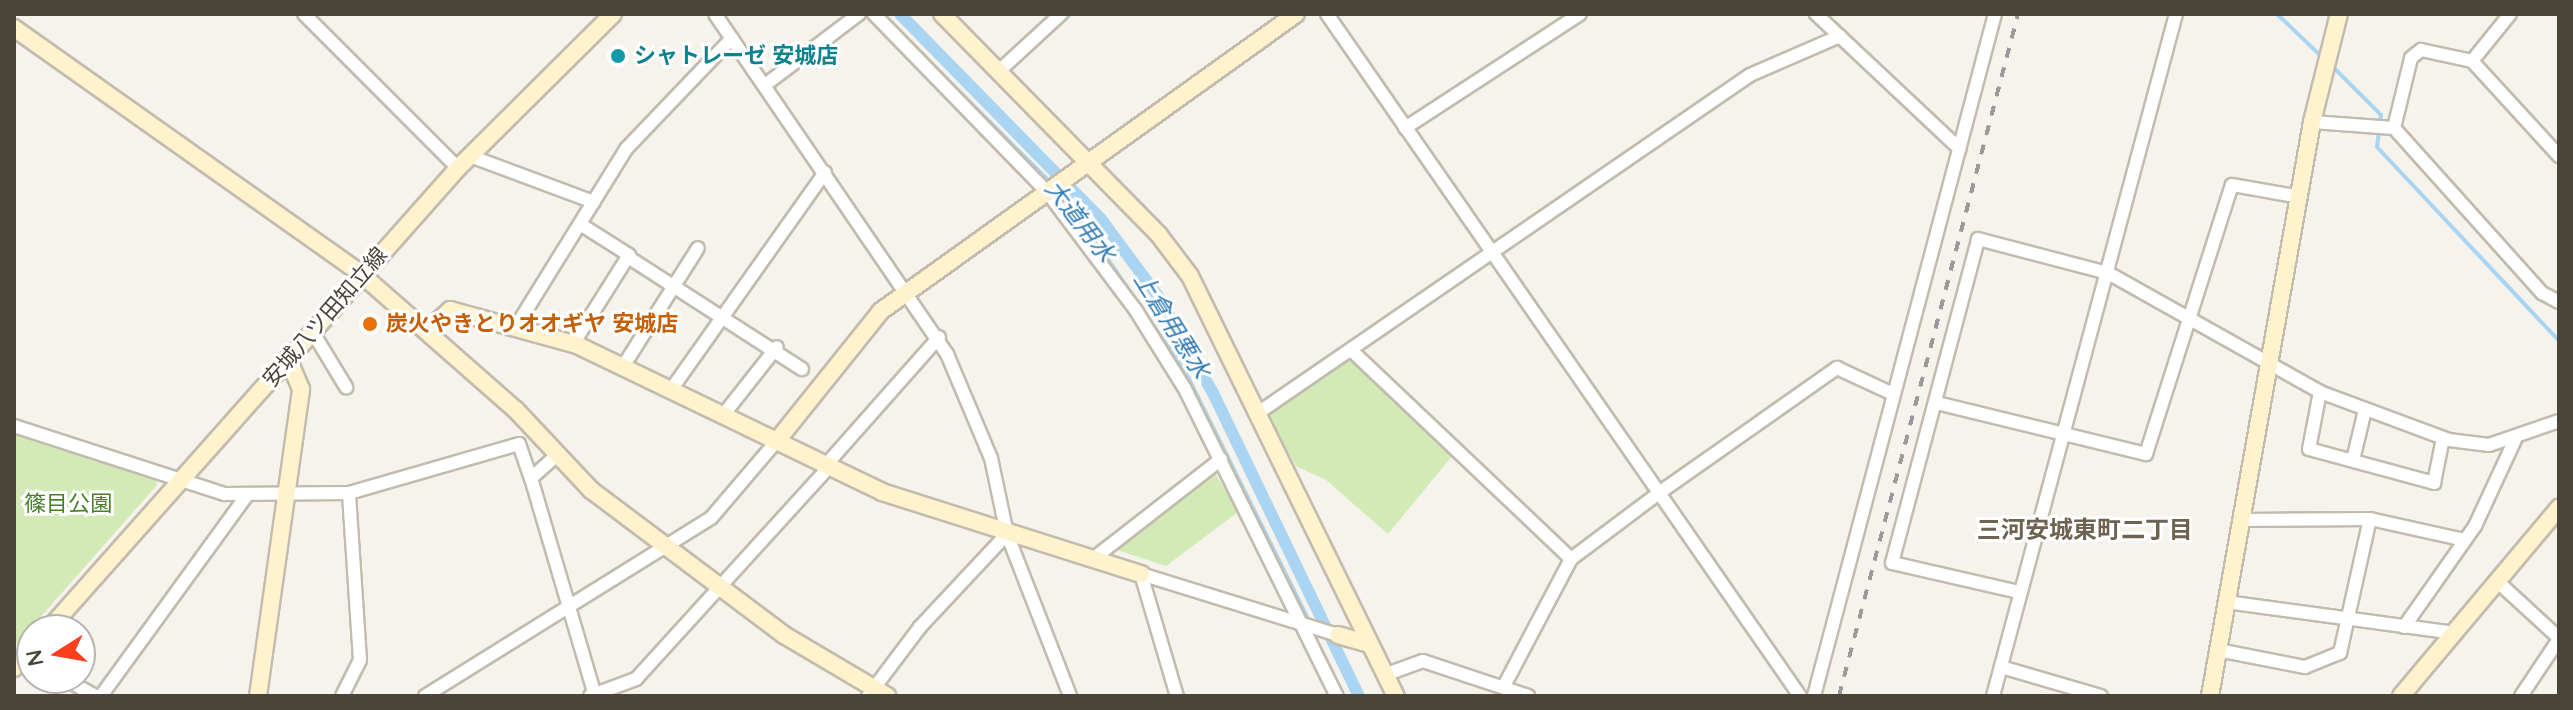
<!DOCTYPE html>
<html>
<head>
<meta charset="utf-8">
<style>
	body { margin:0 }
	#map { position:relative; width:2573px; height:710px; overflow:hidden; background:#f6f3ec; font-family:Quicksand,"Noto Sans JP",sans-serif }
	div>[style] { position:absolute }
	.green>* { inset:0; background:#d2eab5 }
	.stream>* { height:4px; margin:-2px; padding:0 2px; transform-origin:2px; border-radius:2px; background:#a9d4f2 }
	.canal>* { height:12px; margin:-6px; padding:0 6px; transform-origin:6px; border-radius:6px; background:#a9d4f2 }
	.roads { filter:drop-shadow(2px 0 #c2bbae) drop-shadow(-2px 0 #c2bbae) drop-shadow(0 2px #c2bbae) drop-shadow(0 -2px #c2bbae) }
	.street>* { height:12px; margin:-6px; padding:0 6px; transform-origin:6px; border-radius:6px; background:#fff }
	.secondary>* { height:16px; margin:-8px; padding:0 8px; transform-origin:8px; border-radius:8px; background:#fff3cd }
	.rail>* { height:4px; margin-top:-2px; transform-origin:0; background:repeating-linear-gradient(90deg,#9a9a9a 0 10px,transparent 0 20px) }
	.dots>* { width:22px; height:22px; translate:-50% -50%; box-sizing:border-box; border:4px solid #fff; border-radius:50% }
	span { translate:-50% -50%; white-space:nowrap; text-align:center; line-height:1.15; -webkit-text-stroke:6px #fff; paint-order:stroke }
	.culture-label { font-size:22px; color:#0d838f; font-weight:700 }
	.left { translate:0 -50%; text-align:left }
	.street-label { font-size:22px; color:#4b4439 }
	.food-label { font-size:22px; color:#c56008; font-weight:700 }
	.park-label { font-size:22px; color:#4a7f2a }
	.water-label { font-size:24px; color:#2e7ab2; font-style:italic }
	.neighbourhood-label { font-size:24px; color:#6e6250; font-weight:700 }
	.frame { position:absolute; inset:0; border:16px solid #4b4439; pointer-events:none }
	.north { position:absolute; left:16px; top:614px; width:80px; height:80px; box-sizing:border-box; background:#fff; border:2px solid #b7b4b0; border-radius:50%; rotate:259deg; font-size:22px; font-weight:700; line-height:32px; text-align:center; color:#4b4439 }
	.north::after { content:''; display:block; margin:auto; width:28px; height:36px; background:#fc3f1d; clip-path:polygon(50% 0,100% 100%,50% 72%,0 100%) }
</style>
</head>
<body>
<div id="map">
	<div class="green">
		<div style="clip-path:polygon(1350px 358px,1453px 455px,1388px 534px,1326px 480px,1296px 466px,1268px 415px)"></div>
		<div style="clip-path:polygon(14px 435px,85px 450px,155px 475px,157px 485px,14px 647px)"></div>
		<div style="clip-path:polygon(1215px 473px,1238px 512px,1166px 566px,1111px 548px)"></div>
	</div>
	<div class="stream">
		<div style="left:2277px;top:14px;width:62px;rotate:43.7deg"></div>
		<div style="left:1062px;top:21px;width:11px;rotate:-38deg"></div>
		<div style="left:895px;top:27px;width:223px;rotate:45deg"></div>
		<div style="left:2331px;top:65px;width:71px;rotate:45deg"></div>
		<div style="left:2381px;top:115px;width:32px;rotate:97deg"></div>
		<div style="left:2377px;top:147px;width:266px;rotate:46.8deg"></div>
		<div style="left:1060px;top:190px;width:220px;rotate:55.4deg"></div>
		<div style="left:1185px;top:371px;width:284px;rotate:63.6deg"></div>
	</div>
	<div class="canal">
		<div style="left:900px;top:14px;width:287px;rotate:45.6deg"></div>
		<div style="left:1101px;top:219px;width:99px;rotate:53.6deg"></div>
		<div style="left:1160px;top:299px;width:108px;rotate:60.6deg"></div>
		<div style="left:1213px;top:393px;width:336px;rotate:64.3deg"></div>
	</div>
	<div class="roads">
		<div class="street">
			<div style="left:304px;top:14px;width:218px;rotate:45deg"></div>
			<div style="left:715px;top:14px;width:412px;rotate:55.7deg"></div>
			<div style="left:947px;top:354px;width:113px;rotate:67.1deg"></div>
			<div style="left:991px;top:458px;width:78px;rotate:78.1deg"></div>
			<div style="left:1007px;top:534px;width:174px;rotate:68.7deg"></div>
			<div style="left:874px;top:14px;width:248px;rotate:45.8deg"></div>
			<div style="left:1047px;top:192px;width:146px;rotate:53.1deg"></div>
			<div style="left:1135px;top:309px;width:94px;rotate:58deg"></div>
			<div style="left:1185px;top:389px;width:343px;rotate:63.7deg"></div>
			<div style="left:1327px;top:14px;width:830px;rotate:55.26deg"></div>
			<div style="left:1816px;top:14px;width:197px;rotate:43.2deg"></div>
			<div style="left:2472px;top:61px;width:60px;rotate:-51deg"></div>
			<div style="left:999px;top:71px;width:84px;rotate:-42.6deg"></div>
			<div style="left:765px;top:85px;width:118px;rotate:-37.1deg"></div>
			<div style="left:2312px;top:122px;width:82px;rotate:4.2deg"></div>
			<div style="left:2394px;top:128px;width:222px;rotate:48.1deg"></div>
			<div style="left:2542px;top:293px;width:19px;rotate:28deg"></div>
			<div style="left:1405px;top:128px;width:209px;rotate:-33.1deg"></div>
			<div style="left:2394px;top:128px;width:72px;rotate:-76.3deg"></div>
			<div style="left:2411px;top:58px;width:13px;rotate:-39deg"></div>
			<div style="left:2421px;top:50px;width:52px;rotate:12.2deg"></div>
			<div style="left:2472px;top:61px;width:129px;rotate:47.5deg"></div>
			<div style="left:470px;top:156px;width:132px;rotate:20.4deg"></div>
			<div style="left:628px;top:257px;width:207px;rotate:32.8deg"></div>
			<div style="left:517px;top:325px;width:207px;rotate:-58.2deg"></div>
			<div style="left:626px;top:149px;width:153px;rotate:-46.3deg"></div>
			<div style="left:312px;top:331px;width:66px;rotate:58.7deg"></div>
			<div style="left:573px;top:344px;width:105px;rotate:-57.8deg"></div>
			<div style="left:629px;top:255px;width:58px;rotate:-147.7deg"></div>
			<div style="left:1351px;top:350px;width:303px;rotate:43.5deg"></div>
			<div style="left:624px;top:365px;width:138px;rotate:-57.7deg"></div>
			<div style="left:673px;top:387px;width:263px;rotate:-54.7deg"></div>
			<div style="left:2320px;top:392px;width:58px;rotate:100.9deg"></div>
			<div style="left:2309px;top:449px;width:130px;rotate:15.2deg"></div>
			<div style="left:2434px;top:483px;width:46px;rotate:-78.7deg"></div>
			<div style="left:1937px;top:403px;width:215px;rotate:13.7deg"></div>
			<div style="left:2146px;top:454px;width:282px;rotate:-72.3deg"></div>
			<div style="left:2232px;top:185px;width:69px;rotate:10deg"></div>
			<div style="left:1258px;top:413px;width:597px;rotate:-34.49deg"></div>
			<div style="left:1750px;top:75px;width:98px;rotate:-23.4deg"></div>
			<div style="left:724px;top:414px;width:85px;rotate:-51.7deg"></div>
			<div style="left:14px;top:426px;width:222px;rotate:17.9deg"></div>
			<div style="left:225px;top:494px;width:124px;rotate:-0.5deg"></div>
			<div style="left:349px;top:493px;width:177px;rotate:-16.1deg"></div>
			<div style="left:519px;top:444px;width:36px;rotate:71deg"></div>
			<div style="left:558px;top:454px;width:36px;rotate:138deg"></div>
			<div style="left:531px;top:478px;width:227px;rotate:73.6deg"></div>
			<div style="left:2353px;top:460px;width:51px;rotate:-76.5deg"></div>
			<div style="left:825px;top:466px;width:172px;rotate:-48.5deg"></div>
			<div style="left:2243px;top:520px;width:127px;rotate:-0.5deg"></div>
			<div style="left:2370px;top:519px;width:97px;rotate:12.5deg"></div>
			<div style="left:1094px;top:558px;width:161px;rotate:-37.9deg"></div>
			<div style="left:1141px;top:574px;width:206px;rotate:17.2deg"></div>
			<div style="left:1141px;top:574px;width:127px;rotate:73.6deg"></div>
			<div style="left:2498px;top:582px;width:83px;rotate:42.6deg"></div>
			<div style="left:2019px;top:592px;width:130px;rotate:-167.1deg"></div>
			<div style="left:1892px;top:563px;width:335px;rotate:-75.1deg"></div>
			<div style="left:1978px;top:239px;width:134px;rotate:14.7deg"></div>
			<div style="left:2108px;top:273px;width:243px;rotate:29.3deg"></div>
			<div style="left:2320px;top:392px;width:138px;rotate:20.4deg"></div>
			<div style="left:2449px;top:440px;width:40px;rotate:7.1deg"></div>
			<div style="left:2489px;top:445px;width:74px;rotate:-18.9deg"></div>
			<div style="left:2226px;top:602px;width:231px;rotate:7.7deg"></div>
			<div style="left:2404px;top:627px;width:123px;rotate:-54.9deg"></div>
			<div style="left:2475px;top:526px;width:95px;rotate:-65.1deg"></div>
			<div style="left:2218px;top:650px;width:89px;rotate:11.1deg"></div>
			<div style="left:2305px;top:667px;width:38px;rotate:-22deg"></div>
			<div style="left:2340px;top:653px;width:137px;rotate:-77.4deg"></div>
			<div style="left:2001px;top:667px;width:104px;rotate:16.2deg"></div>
			<div style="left:1387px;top:674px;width:38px;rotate:-20deg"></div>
			<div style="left:1423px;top:661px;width:111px;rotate:18.4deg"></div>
			<div style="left:63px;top:678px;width:37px;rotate:29deg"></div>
			<div style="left:1504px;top:686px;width:144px;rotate:-62.2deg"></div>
			<div style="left:1571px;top:559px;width:110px;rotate:-36.9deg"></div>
			<div style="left:1659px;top:493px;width:218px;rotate:-35.1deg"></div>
			<div style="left:1837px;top:368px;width:62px;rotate:24.9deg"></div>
			<div style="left:101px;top:696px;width:248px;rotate:-54deg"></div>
			<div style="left:342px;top:696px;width:40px;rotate:-63.4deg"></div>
			<div style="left:360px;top:660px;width:167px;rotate:-93.8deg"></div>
			<div style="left:425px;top:696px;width:337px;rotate:-31.9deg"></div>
			<div style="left:711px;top:518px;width:100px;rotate:-49.5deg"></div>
			<div style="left:590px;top:696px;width:49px;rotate:-20.3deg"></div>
			<div style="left:636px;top:679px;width:285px;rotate:-47.7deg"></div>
			<div style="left:868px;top:696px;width:86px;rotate:-53deg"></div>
			<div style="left:920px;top:627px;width:127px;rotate:-46.9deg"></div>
			<div style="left:1814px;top:696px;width:706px;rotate:-75.14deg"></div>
			<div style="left:1993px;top:696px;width:706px;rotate:-74.98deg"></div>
			<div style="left:2521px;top:696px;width:69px;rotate:-56.3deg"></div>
		</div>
		<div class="secondary">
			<div style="left:942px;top:14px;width:310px;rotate:45.5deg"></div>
			<div style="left:1159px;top:235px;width:51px;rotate:52.9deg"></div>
			<div style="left:1190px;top:276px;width:468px;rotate:63.9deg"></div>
			<div style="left:14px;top:28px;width:425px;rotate:35.3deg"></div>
			<div style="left:361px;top:274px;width:206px;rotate:41.3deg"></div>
			<div style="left:516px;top:410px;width:110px;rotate:46.8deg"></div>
			<div style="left:591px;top:490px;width:241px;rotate:36.9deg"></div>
			<div style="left:784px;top:635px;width:120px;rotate:30.6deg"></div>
			<div style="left:428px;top:330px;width:30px;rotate:-42deg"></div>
			<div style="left:450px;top:310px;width:132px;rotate:15.4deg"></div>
			<div style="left:577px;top:345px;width:339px;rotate:25.7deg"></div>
			<div style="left:882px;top:492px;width:272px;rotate:17.6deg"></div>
			<div style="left:776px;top:442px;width:168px;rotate:-51.3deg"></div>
			<div style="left:881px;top:311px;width:510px;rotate:-35.59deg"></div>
			<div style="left:48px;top:630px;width:618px;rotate:-48.41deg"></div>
			<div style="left:458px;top:168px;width:218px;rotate:-44.8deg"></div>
			<div style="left:1338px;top:635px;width:32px;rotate:16deg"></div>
			<div style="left:14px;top:668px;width:27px;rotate:-48deg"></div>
			<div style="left:258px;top:696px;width:310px;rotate:-82deg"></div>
			<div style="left:301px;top:389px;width:33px;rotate:-113deg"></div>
			<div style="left:2210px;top:696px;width:583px;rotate:-79.92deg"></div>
			<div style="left:2312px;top:122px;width:111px;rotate:-76deg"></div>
			<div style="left:2401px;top:696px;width:246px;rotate:-50deg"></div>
		</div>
	</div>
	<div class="rail">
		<div style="left:1839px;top:696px;width:705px;rotate:-75.29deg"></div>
	</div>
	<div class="dots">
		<div style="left:618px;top:56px;background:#0f9aa8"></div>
		<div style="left:370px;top:324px;background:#e8710a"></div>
	</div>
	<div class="culture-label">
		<span class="left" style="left:634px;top:56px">シャトレーゼ 安城店</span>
	</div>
	<div class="street-label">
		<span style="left:325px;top:317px;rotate:-49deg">安城八ツ田知立線</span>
	</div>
	<div class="food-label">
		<span class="left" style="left:386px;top:324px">炭火やきとりオオギヤ 安城店</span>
	</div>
	<div class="park-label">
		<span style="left:68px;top:504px">篠目公園</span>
	</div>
	<div class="water-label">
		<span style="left:1080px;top:221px;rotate:52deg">大道用水</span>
		<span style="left:1172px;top:325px;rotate:58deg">上倉用悪水</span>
	</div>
	<div class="neighbourhood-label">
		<span style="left:2085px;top:530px">三河安城東町二丁目</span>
	</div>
	<div class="frame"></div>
	<div class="north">N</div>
</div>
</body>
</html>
